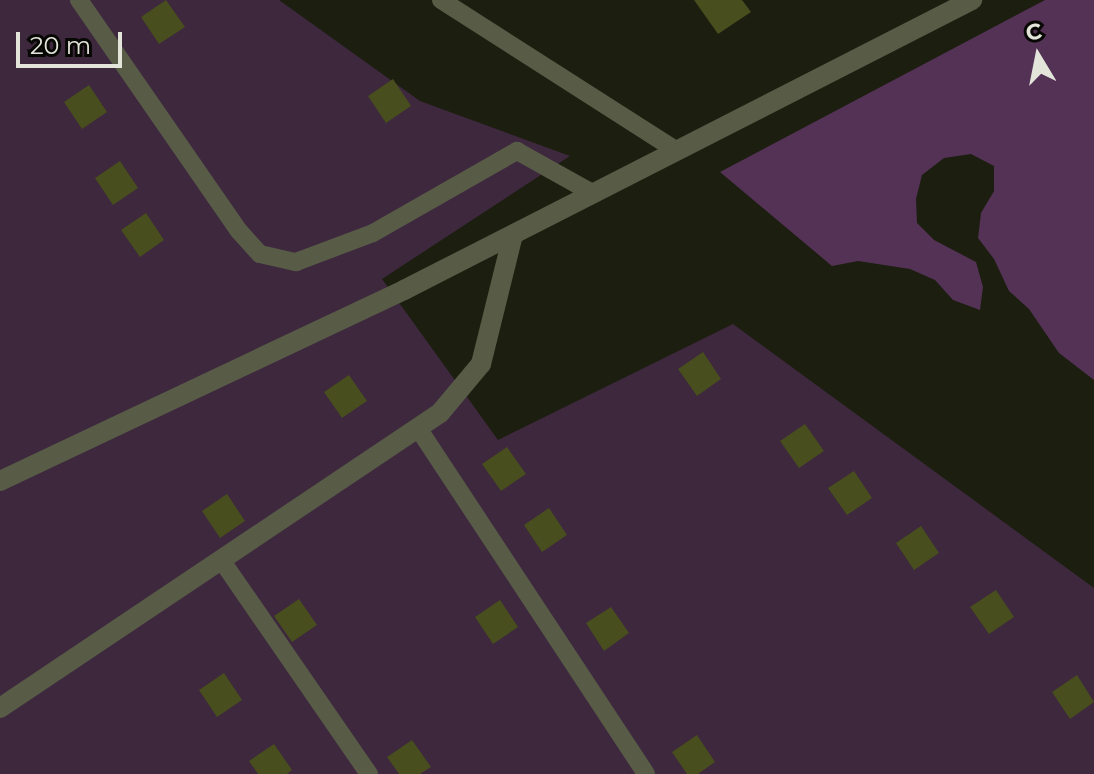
<!DOCTYPE html>
<html>
<head>
<meta charset="utf-8">
<style>
	body { margin:0 }
	#map { position:relative; width:1094px; height:774px; overflow:hidden; background:#1c1e10; font-family:Montserrat,sans-serif }
	div>[style] { position:absolute }
	.green>* { inset:0; background:#3d283d }
	.forest>* { inset:0; background:#533255 }
	.building>* { inset:0; background:#484e1d }
	.service>* { height:18px; margin:-9px; padding:0 9px; transform-origin:9px; border-radius:9px; background:#585c47 }
	.minor>* { height:20px; margin:-10px; padding:0 10px; transform-origin:10px; border-radius:10px; background:#585c47 }
	span { translate:-50% -50%; white-space:nowrap; text-align:center; line-height:1.15; -webkit-text-stroke:8px #070803; paint-order:stroke }
	.north { position:absolute; left:998px; top:16px; width:80px; height:80px; -webkit-text-stroke:6px #070803; paint-order:stroke; rotate:350deg; font-size:22px; font-weight:700; line-height:32px; text-align:center; color:#e3e5db }
	.north::after { content:''; display:block; margin:auto; width:28px; height:36px; background:#e3e5db; clip-path:polygon(50% 0,100% 100%,50% 72%,0 100%) }
	.scale { position:absolute; left:16px; top:32px; width:106px; height:36px; box-sizing:border-box; border:4px solid #e3e5db; border-top:0; padding-left:10px; font-size:24px; line-height:28px; white-space:nowrap; color:#e3e5db; -webkit-text-stroke:6px #070803; paint-order:stroke }
</style>
</head>
<body>
<div id="map">
	<div class="green">
		<div style="clip-path:polygon(0 0,279px 0,420px 101px,570px 156px,382px 279px,498px 440px,733px 324px,1094px 588px,1094px 774px,0 774px)"></div>
	</div>
	<div class="forest">
		<div style="clip-path:polygon(1045px 0,1094px 0,1094px 380px,1059px 353px,1029px 309px,1009px 291px,994px 259px,978px 238px,981px 213px,994px 191px,994px 166px,971px 154px,944px 158px,922px 175px,916px 199px,917px 223px,934px 240px,976px 262px,983px 287px,980px 310px,953px 300px,935px 280px,910px 269px,858px 261px,832px 266px,720px 172px)"></div>
	</div>
	<div class="building">
		<div style="clip-path:polygon(166px 0,185px 27px,159px 44px,141px 17px)"></div>
		<div style="clip-path:polygon(694px 0,742px 0,751px 12px,718px 34px)"></div>
		<div style="clip-path:polygon(393px 79px,411px 106px,386px 123px,368px 96px)"></div>
		<div style="clip-path:polygon(89px 85px,107px 112px,82px 129px,64px 102px)"></div>
		<div style="clip-path:polygon(120px 161px,138px 188px,113px 205px,95px 178px)"></div>
		<div style="clip-path:polygon(146px 213px,164px 240px,140px 257px,121px 230px)"></div>
		<div style="clip-path:polygon(703px 352px,721px 379px,697px 396px,678px 369px)"></div>
		<div style="clip-path:polygon(349px 375px,367px 401px,342px 418px,324px 392px)"></div>
		<div style="clip-path:polygon(805px 424px,824px 451px,799px 468px,780px 441px)"></div>
		<div style="clip-path:polygon(507px 447px,526px 474px,501px 491px,482px 464px)"></div>
		<div style="clip-path:polygon(854px 471px,872px 498px,847px 515px,828px 488px)"></div>
		<div style="clip-path:polygon(227px 494px,245px 521px,220px 538px,202px 511px)"></div>
		<div style="clip-path:polygon(549px 508px,567px 535px,542px 552px,524px 525px)"></div>
		<div style="clip-path:polygon(921px 526px,939px 553px,914px 570px,896px 543px)"></div>
		<div style="clip-path:polygon(996px 590px,1014px 617px,989px 634px,970px 607px)"></div>
		<div style="clip-path:polygon(299px 599px,317px 625px,292px 642px,274px 616px)"></div>
		<div style="clip-path:polygon(500px 600px,518px 627px,493px 644px,475px 617px)"></div>
		<div style="clip-path:polygon(611px 607px,629px 633px,604px 651px,586px 623px)"></div>
		<div style="clip-path:polygon(224px 673px,242px 700px,217px 717px,199px 690px)"></div>
		<div style="clip-path:polygon(1077px 675px,1094px 702px,1070px 719px,1052px 692px)"></div>
		<div style="clip-path:polygon(697px 735px,715px 762px,698px 774px,687px 774px,672px 752px)"></div>
		<div style="clip-path:polygon(412px 740px,431px 767px,420px 774px,399px 774px,387px 757px)"></div>
		<div style="clip-path:polygon(274px 744px,292px 770px,287px 774px,258px 774px,249px 761px)"></div>
	</div>
	<div class="service">
		<div style="left:79px;top:0;width:281px;rotate:55.3deg"></div>
		<div style="left:239px;top:231px;width:31px;rotate:48deg"></div>
		<div style="left:260px;top:254px;width:37px;rotate:13deg"></div>
		<div style="left:296px;top:262px;width:82px;rotate:-20.6deg"></div>
		<div style="left:373px;top:233px;width:166px;rotate:-29.7deg"></div>
		<div style="left:517px;top:151px;width:88px;rotate:29.2deg"></div>
		<div style="left:441px;top:0;width:280px;rotate:32.6deg"></div>
		<div style="left:418px;top:428px;width:414px;rotate:56.6deg"></div>
		<div style="left:222px;top:561px;width:259px;rotate:55.4deg"></div>
	</div>
	<div class="minor">
		<div style="left:0;top:481px;width:447px;rotate:-25.3deg"></div>
		<div style="left:404px;top:290px;width:638px;rotate:-27.05deg"></div>
		<div style="left:0;top:708px;width:530px;rotate:-33.84deg"></div>
		<div style="left:440px;top:413px;width:64px;rotate:-50.1deg"></div>
		<div style="left:481px;top:364px;width:133px;rotate:-76.1deg"></div>
	</div>
	<div class="north">С</div>
	<div class="scale">20 m</div>
</div>
</body>
</html>
